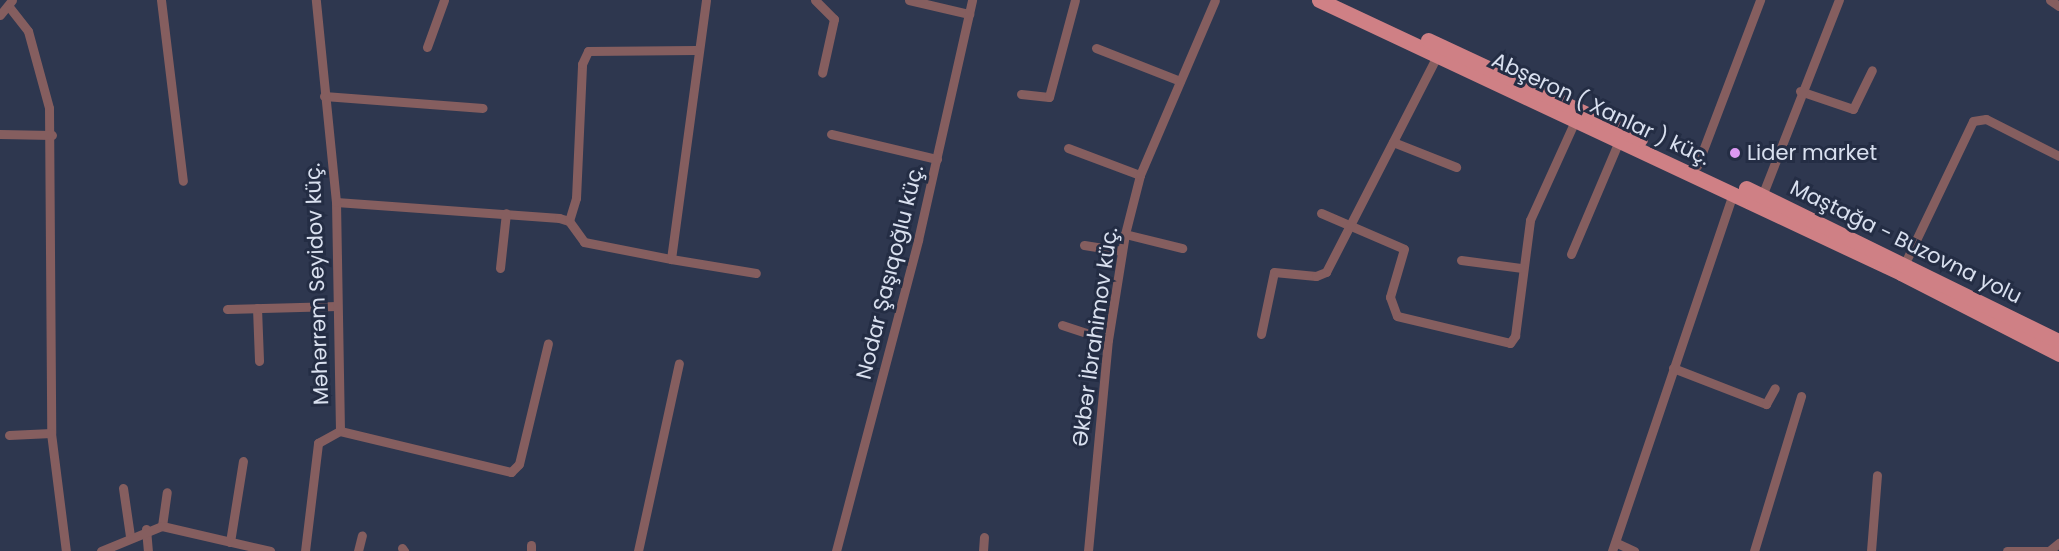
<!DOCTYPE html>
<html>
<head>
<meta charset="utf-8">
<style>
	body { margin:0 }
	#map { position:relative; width:2059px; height:551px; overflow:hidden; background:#2e374f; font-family:Poppins,sans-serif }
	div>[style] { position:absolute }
	.minor>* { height:9px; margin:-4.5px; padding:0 4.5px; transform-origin:4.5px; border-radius:4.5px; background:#855e5f }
	.primary>* { height:15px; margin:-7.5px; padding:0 7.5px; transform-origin:7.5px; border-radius:7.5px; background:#cf8085 }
	.dots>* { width:16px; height:16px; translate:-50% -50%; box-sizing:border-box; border:3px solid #242d44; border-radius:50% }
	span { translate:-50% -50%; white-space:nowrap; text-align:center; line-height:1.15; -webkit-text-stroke:6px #242d44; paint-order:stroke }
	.street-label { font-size:21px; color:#d9e0ef }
	.poi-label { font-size:21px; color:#d9e0ef }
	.left { translate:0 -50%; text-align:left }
</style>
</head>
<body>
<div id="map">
	<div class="minor">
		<div style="left:161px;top:0;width:182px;rotate:83.1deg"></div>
		<div style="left:815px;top:0;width:27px;rotate:45deg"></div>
		<div style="left:834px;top:19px;width:55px;rotate:102.5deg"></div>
		<div style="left:909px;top:0;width:62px;rotate:13.1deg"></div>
		<div style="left:2050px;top:0;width:11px;rotate:34deg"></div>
		<div style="left:10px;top:8px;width:29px;rotate:52deg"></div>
		<div style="left:28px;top:31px;width:80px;rotate:74.7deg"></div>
		<div style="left:49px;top:108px;width:325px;rotate:89.6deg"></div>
		<div style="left:51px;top:433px;width:119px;rotate:82.8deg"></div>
		<div style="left:0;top:15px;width:19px;rotate:-51deg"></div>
		<div style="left:427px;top:47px;width:50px;rotate:-70.1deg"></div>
		<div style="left:1096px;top:48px;width:90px;rotate:21.4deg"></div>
		<div style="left:1800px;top:91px;width:56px;rotate:18.8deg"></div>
		<div style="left:1853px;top:109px;width:43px;rotate:-64deg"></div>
		<div style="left:1021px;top:94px;width:28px;rotate:6deg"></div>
		<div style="left:1049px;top:97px;width:100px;rotate:-75deg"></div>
		<div style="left:324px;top:96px;width:159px;rotate:4.3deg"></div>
		<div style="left:0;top:134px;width:52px;rotate:1.1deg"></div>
		<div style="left:831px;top:134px;width:109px;rotate:13.3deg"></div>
		<div style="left:1393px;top:142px;width:68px;rotate:21.6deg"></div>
		<div style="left:1068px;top:148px;width:77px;rotate:20.6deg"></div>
		<div style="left:1697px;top:166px;width:178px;rotate:-69.2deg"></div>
		<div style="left:1762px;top:196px;width:211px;rotate:-68.6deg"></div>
		<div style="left:336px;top:202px;width:224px;rotate:4.1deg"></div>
		<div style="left:559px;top:218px;width:10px;rotate:17deg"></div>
		<div style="left:569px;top:221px;width:26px;rotate:54deg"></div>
		<div style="left:584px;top:242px;width:89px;rotate:11.1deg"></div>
		<div style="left:671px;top:259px;width:261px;rotate:-82.3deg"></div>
		<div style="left:1321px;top:213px;width:90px;rotate:23.4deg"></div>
		<div style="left:1404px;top:249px;width:50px;rotate:106.3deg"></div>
		<div style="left:1390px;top:297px;width:20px;rotate:70deg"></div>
		<div style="left:1397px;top:316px;width:116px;rotate:13.4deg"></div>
		<div style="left:1510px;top:343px;width:9px;rotate:-54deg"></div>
		<div style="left:1515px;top:336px;width:117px;rotate:-82.6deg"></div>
		<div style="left:1530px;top:220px;width:109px;rotate:-65.6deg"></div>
		<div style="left:569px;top:221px;width:24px;rotate:-73deg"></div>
		<div style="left:576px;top:198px;width:134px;rotate:-87.4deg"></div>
		<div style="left:582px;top:64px;width:14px;rotate:-65deg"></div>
		<div style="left:588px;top:51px;width:108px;rotate:-0.5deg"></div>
		<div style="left:1125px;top:234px;width:59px;rotate:13.8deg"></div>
		<div style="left:1084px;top:245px;width:37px;rotate:9deg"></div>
		<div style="left:1571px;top:254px;width:123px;rotate:-67deg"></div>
		<div style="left:671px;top:259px;width:86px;rotate:9.4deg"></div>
		<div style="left:1461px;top:260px;width:62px;rotate:7.5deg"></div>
		<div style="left:1905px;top:263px;width:157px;rotate:-64.4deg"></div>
		<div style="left:1973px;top:121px;width:13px;rotate:-9deg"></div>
		<div style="left:1986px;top:119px;width:82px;rotate:26.9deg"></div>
		<div style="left:500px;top:268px;width:55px;rotate:-83.8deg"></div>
		<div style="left:257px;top:308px;width:53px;rotate:87.8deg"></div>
		<div style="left:227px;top:309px;width:110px;rotate:-1.6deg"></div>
		<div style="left:1062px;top:325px;width:48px;rotate:18.1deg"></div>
		<div style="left:1261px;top:334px;width:63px;rotate:-78.2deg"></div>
		<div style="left:1274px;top:272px;width:42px;rotate:5.4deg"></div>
		<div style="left:1316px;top:276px;width:11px;rotate:-22deg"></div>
		<div style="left:1326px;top:272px;width:243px;rotate:-62.8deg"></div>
		<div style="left:1673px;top:368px;width:100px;rotate:21.2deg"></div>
		<div style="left:1766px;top:404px;width:18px;rotate:-61deg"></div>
		<div style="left:340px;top:431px;width:176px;rotate:13.5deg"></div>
		<div style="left:511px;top:472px;width:11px;rotate:-45deg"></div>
		<div style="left:519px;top:464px;width:124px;rotate:-76.5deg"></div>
		<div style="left:9px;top:435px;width:42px;rotate:-2.7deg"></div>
		<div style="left:123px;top:488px;width:49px;rotate:81.7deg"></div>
		<div style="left:162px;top:526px;width:34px;rotate:-82deg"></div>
		<div style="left:146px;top:529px;width:22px;rotate:85deg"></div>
		<div style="left:230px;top:542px;width:82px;rotate:-80.9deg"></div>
		<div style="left:1617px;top:543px;width:19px;rotate:25deg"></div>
		<div style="left:402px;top:548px;width:4px;rotate:56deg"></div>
		<div style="left:101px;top:551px;width:66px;rotate:-22.3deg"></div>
		<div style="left:162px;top:526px;width:111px;rotate:13deg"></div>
		<div style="left:305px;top:551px;width:109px;rotate:-83.1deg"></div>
		<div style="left:318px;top:443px;width:25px;rotate:-29deg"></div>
		<div style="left:340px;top:431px;width:229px;rotate:-91deg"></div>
		<div style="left:336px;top:202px;width:203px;rotate:-95.7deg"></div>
		<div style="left:358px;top:551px;width:16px;rotate:-76deg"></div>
		<div style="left:531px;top:551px;width:6px;rotate:-90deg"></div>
		<div style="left:638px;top:551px;width:192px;rotate:-77.7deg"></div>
		<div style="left:836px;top:551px;width:322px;rotate:-75.2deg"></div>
		<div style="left:918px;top:240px;width:246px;rotate:-77.3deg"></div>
		<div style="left:983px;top:551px;width:14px;rotate:-86deg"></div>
		<div style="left:1088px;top:551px;width:212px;rotate:-84.6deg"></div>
		<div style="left:1108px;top:340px;width:107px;rotate:-80.9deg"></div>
		<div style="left:1125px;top:234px;width:61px;rotate:-75.7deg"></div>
		<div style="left:1140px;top:175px;width:190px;rotate:-66.8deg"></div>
		<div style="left:1612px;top:551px;width:378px;rotate:-71.3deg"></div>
		<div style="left:1754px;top:551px;width:162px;rotate:-73.1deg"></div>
		<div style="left:1871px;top:551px;width:76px;rotate:-85.5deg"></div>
		<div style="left:2007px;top:551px;width:42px"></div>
		<div style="left:2049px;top:551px;width:13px;rotate:-39deg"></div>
	</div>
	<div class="primary">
		<div style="left:1319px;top:0;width:643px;rotate:25.13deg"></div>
		<div style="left:1901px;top:273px;width:178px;rotate:27.1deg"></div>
		<div style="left:1428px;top:40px;width:234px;rotate:25deg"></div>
		<div style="left:1746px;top:188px;width:348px;rotate:26.1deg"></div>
	</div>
	<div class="dots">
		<div style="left:1735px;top:153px;background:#dd99f3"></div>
	</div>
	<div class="street-label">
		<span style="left:1601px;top:109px;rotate:25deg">Abşeron ( Xanlar ) küç.</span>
		<span style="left:1906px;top:242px;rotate:26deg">Maştağa - Buzovna yolu</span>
		<span style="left:890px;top:272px;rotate:-76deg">Nodar Şaşıqoğlu küç.</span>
		<span style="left:317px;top:284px;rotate:-92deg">Məhərrəm Seyidov küç.</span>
		<span style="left:1095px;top:337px;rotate:-82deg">Əkbər İbrahimov küç.</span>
	</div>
	<div class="poi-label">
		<span class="left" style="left:1747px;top:153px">Lider market</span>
	</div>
</div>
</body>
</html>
